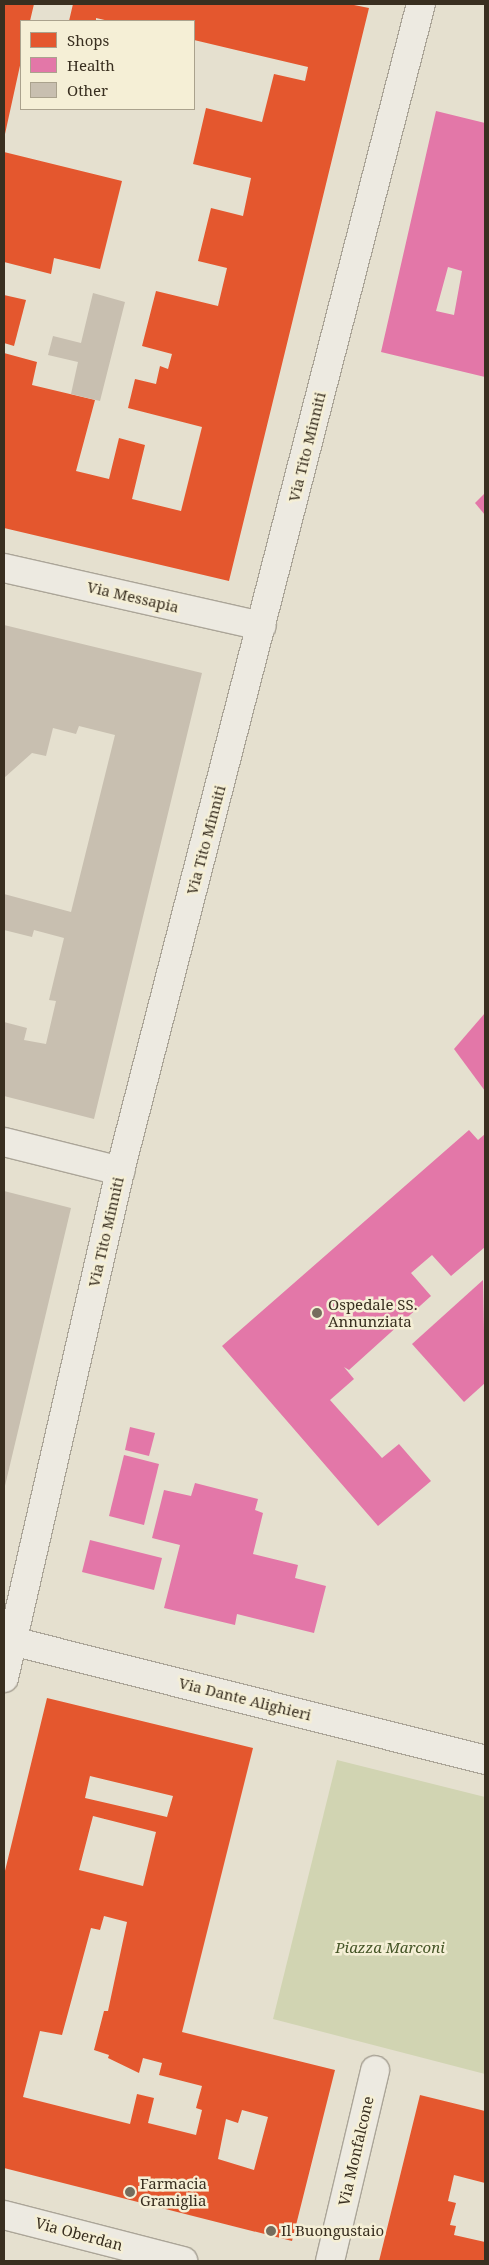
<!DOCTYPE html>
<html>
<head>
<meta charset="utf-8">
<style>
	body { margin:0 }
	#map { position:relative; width:489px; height:2265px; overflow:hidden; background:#e5e0cf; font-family:"Noto Serif",serif }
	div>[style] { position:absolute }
	.green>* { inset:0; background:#d1d4b2 }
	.shops>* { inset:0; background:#e4572e }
	.health>* { inset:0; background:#e377a8 }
	.building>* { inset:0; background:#c8bfb0 }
	.roads { filter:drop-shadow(1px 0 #aba598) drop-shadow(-1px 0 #aba598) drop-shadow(0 1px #aba598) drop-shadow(0 -1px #aba598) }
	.street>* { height:28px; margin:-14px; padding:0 14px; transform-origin:14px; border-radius:14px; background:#edeae1 }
	.secondary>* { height:28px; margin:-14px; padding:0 14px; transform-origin:14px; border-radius:14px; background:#edeae1 }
	.dots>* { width:14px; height:14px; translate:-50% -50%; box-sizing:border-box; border:2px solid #f5efd6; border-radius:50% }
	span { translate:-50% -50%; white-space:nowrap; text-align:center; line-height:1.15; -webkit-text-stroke:5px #f5efd6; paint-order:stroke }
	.street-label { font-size:15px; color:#392f20 }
	.poi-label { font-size:15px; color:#392f20 }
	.left { translate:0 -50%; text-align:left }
	.park-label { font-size:15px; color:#455527; font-style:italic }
	.frame { position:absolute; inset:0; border:5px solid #392f20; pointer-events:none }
	.legend { position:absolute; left:20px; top:20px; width:175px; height:90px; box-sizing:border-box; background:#f5efd6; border:1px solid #aaa28d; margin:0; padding:6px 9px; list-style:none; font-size:15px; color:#392f20 }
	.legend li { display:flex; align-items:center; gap:10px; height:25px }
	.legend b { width:25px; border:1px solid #aaa28d }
</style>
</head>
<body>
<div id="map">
	<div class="green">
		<div style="clip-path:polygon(337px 1760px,485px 1797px,485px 2074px,273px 2019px)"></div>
	</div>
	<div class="shops">
		<div style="clip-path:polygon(4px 4px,34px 4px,30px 21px,21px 21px,21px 61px,5px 134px)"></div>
		<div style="clip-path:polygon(73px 4px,349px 4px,369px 8px,229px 581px,4px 528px,4px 353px,37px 362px,32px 385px,95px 400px,76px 471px,109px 479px,119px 438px,145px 445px,132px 499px,181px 511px,202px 427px,128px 408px,135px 379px,156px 384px,160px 366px,168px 369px,172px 354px,142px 346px,156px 291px,218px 306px,227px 268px,198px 261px,211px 208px,243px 216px,251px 178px,193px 164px,206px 108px,262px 122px,274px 74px,305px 81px,308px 67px,194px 40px,194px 21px,109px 21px,96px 18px,96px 21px,69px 21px)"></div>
		<div style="clip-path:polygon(4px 152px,122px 181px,100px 269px,54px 258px,51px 274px,4px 262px)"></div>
		<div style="clip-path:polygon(4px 295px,26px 300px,14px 346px,4px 343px)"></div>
		<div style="clip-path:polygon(evenodd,47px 1698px,253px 1748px,182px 2032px,335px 2070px,292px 2241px,4px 2168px,4px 1875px,47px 1698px,90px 1776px,173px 1796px,167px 1817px,85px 1798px,90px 1776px,47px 1698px,93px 1816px,156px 1832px,143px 1886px,79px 1870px,93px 1816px,47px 1698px,104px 1916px,127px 1922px,108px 2011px,104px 2011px,94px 2050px,109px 2055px,108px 2058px,139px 2073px,143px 2058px,162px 2063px,159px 2075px,202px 2086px,196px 2108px,202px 2110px,196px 2135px,148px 2123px,154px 2098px,137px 2094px,130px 2124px,23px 2097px,40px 2031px,62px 2035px,91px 1928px,100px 1930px,104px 1916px,47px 1698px,242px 2110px,268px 2117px,254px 2170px,218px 2159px,226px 2119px,238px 2123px,242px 2110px)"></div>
		<div style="clip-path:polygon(420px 2095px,485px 2111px,485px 2183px,454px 2175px,448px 2201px,456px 2203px,450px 2225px,456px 2226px,454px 2235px,485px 2242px,485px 2261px,379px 2261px)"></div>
	</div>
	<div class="health">
		<div style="clip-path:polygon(evenodd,436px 111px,485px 123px,485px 377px,381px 352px,436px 111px,448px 267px,462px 271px,454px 315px,436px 311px,448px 267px)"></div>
		<div style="clip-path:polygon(485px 493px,485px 515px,475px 503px)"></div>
		<div style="clip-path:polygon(485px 1013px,485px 1091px,454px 1049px)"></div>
		<div style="clip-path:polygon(469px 1130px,478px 1140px,485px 1134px,485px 1247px,451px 1276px,432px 1255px,411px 1273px,431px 1296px,349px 1370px,344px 1367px,354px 1379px,330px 1400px,382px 1458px,399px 1444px,431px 1481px,378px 1526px,222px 1346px)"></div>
		<div style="clip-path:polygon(483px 1280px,485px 1383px,464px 1402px,412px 1344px)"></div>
		<div style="clip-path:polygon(130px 1427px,155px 1433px,149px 1456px,125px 1450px)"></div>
		<div style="clip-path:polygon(124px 1455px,159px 1464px,144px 1525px,109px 1516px)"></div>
		<div style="clip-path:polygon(195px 1483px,258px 1499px,255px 1510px,263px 1513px,253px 1554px,298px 1565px,295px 1578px,326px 1586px,314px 1633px,237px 1614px,235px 1625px,164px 1608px,180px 1545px,152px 1538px,164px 1490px,191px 1496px)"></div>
		<div style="clip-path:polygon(90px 1540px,162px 1558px,154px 1590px,82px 1572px)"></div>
	</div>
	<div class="building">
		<div style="clip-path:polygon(93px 293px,125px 302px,100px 401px,71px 394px,78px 362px,48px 355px,53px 336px,81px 343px)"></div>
		<div style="clip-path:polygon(4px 625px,202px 673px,94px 1119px,4px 1096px,4px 1022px,27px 1028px,24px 1040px,46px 1044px,56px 1001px,49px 1000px,64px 938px,34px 930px,32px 937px,4px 930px,4px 894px,71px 912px,115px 735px,79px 726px,76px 734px,53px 728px,46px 756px,32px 753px,4px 778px)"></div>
		<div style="clip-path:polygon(4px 1191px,71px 1208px,4px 1490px)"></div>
	</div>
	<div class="roads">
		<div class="street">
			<div style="left:4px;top:568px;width:264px;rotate:12.7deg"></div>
			<div style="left:4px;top:1142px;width:120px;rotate:14deg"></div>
			<div style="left:4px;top:2215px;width:185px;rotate:14.4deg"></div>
			<div style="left:330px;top:2261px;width:196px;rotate:-76.7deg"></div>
		</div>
		<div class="secondary">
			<div style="left:4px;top:1639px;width:496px;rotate:14.1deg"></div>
			<div style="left:4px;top:1678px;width:520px;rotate:-77.11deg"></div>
			<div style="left:120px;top:1171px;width:1205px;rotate:-75.54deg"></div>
		</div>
	</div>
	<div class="dots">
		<div style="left:317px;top:1313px;background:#756d5d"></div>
		<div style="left:130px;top:2192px;background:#756d5d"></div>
		<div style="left:271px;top:2231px;background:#756d5d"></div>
	</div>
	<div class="street-label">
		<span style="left:307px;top:447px;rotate:-76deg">Via Tito Minniti</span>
		<span style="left:133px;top:597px;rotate:13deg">Via Messapia</span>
		<span style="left:206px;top:840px;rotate:-75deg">Via Tito Minniti</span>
		<span style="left:106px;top:1232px;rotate:-77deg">Via Tito Minniti</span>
		<span style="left:245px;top:1699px;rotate:14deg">Via Dante Alighieri</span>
		<span style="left:356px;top:2151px;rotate:-77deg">Via Monfalcone</span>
		<span style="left:79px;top:2234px;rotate:15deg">Via Oberdan</span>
	</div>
	<div class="poi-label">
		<span class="left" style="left:328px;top:1313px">Ospedale SS.<br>Annunziata</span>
		<span class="left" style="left:140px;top:2192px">Farmacia<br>Graniglia</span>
		<span class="left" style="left:281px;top:2231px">Il Buongustaio</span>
	</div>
	<div class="park-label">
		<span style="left:390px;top:1948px">Piazza Marconi</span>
	</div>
	<div class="frame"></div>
	<ul class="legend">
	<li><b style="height:14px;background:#e4572e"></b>Shops</li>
	<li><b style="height:14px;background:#e377a8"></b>Health</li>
	<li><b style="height:14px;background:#c8bfb0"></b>Other</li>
	</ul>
</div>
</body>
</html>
